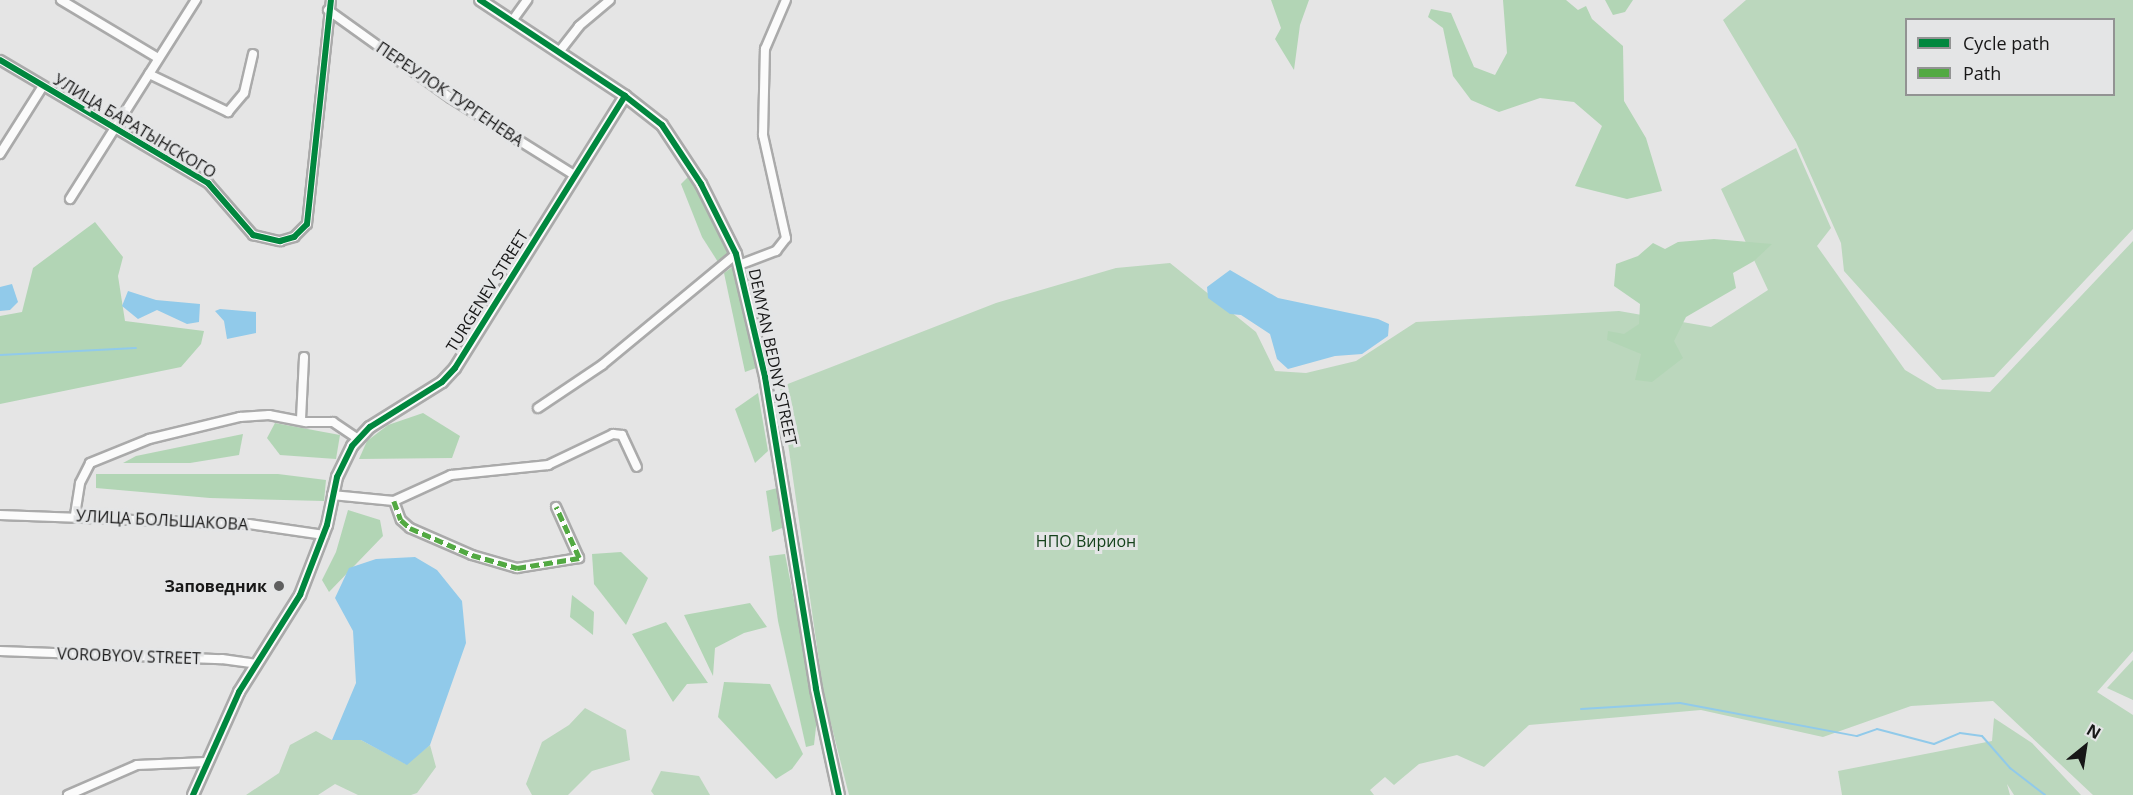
<!DOCTYPE html>
<html>
<head>
<meta charset="utf-8">
<style>
	body { margin:0 }
	#map { position:relative; width:2133px; height:795px; overflow:hidden; background:#e5e5e5; font-family:"Open Sans",sans-serif }
	div>[style] { position:absolute }
	.green>* { inset:0; background:#bbd7bd }
	.forest>* { inset:0; background:#b2d5b5 }
	.water>* { inset:0; background:#91caea }
	.stream>* { height:2px; margin:-1px; padding:0 1px; transform-origin:1px; border-radius:1px; background:#91caea }
	.roads { filter:drop-shadow(2px 0 #aaa) drop-shadow(-2px 0 #aaa) drop-shadow(0 2px #aaa) drop-shadow(0 -2px #aaa) }
	.minor>* { height:8px; margin:-4px; padding:0 4px; transform-origin:4px; border-radius:4px; background:#fbfbfb }
	.tertiary>* { height:10px; margin:-5px; padding:0 5px; transform-origin:5px; border-radius:5px; background:#fbfbfb }
	.quiet>* { height:4.5px; margin-top:-2.25px; transform-origin:0; background:repeating-linear-gradient(90deg,#52a942 0 9px,transparent 0 13.5px) }
	.cycleway>* { height:6px; margin:-3px; padding:0 3px; transform-origin:3px; border-radius:3px; background:#00873e }
	.dots>* { width:16px; height:16px; translate:-50% -50%; box-sizing:border-box; border:3px solid #e4e5e6; border-radius:50% }
	span { translate:-50% -50%; white-space:nowrap; text-align:center; line-height:1.15; -webkit-text-stroke:6px #e4e5e6; paint-order:stroke }
	.street-label { font-size:16px; color:#171717 }
	.park-label { font-size:16px; color:#15421c }
	.poi-label { font-size:16px; color:#171717; font-weight:700 }
	.right { translate:-100% -50%; text-align:right }
	.legend { position:absolute; left:1905px; top:18px; width:210px; height:78px; box-sizing:border-box; background:#e4e5e6; border:2px solid #929393; margin:0; padding:8px 10px; list-style:none; font-size:18px; color:#171717 }
	.legend li { display:flex; align-items:center; gap:12px; height:30px }
	.legend b { width:30px; border:2px solid #929393 }
	.north { position:absolute; left:2055px; top:717px; width:60px; height:60px; -webkit-text-stroke:4px #e4e5e6; paint-order:stroke; rotate:30deg; font-size:16px; font-weight:700; line-height:24px; text-align:center; color:#171717 }
	.north::after { content:''; display:block; margin:auto; width:21px; height:27px; background:#171717; clip-path:polygon(50% 0,100% 100%,50% 72%,0 100%) }
</style>
</head>
<body>
<div id="map">
	<div class="green">
		<div style="clip-path:polygon(evenodd,1746px 0,2133px 0,2133px 229px,1994px 377px,1942px 380px,1844px 271px,1841px 243px,1796px 142px,1723px 20px,1746px 0,1906px 20px,2114px 20px,2114px 94px,1906px 94px,1906px 20px)"></div>
		<div style="clip-path:polygon(1796px 148px,1831px 228px,1817px 246px,1905px 370px,1937px 389px,1990px 392px,2133px 241px,2133px 651px,2097px 692px,2133px 715px,2133px 795px,2093px 795px,1993px 701px,1911px 706px,1823px 737px,1701px 710px,1529px 725px,1484px 767px,1457px 755px,1419px 764px,1394px 785px,1385px 777px,1370px 790px,1374px 795px,849px 795px,824px 696px,780px 387px,996px 303px,1116px 268px,1170px 263px,1256px 332px,1275px 371px,1306px 373px,1356px 361px,1416px 322px,1619px 311px,1711px 327px,1768px 290px,1721px 189px)"></div>
		<div style="clip-path:polygon(2133px 660px,2133px 700px,2107px 688px)"></div>
		<div style="clip-path:polygon(585px 708px,626px 730px,630px 760px,592px 771px,568px 795px,532px 795px,526px 784px,542px 742px,569px 725px)"></div>
		<div style="clip-path:polygon(1994px 718px,2032px 743px,2081px 795px,2014px 795px,2007px 784px,2010px 795px,1842px 795px,1838px 771px,1992px 741px)"></div>
		<div style="clip-path:polygon(316px 731px,332px 740px,361px 740px,406px 764px,430px 745px,436px 767px,417px 793px,411px 795px,358px 795px,335px 784px,318px 795px,246px 795px,279px 773px,290px 745px)"></div>
		<div style="clip-path:polygon(661px 771px,699px 776px,710px 795px,654px 795px,651px 791px)"></div>
	</div>
	<div class="forest">
		<div style="clip-path:polygon(1271px 0,1309px 0,1300px 25px,1294px 70px,1275px 39px,1281px 28px)"></div>
		<div style="clip-path:polygon(1503px 0,1566px 0,1578px 10px,1586px 6px,1592px 19px,1623px 46px,1624px 101px,1646px 138px,1662px 191px,1627px 199px,1575px 186px,1602px 126px,1574px 102px,1540px 98px,1499px 112px,1471px 100px,1453px 76px,1443px 28px,1428px 17px,1431px 9px,1451px 13px,1474px 67px,1495px 75px,1507px 53px)"></div>
		<div style="clip-path:polygon(1605px 0,1633px 0,1625px 12px,1613px 15px)"></div>
		<div style="clip-path:polygon(689px 176px,729px 252px,718px 262px,702px 237px,681px 184px)"></div>
		<div style="clip-path:polygon(95px 222px,123px 257px,118px 276px,125px 321px,204px 331px,201px 344px,181px 367px,0 404px,0 316px,22px 312px,33px 268px)"></div>
		<div style="clip-path:polygon(1714px 239px,1772px 244px,1754px 261px,1733px 273px,1736px 288px,1686px 317px,1674px 341px,1683px 358px,1652px 382px,1635px 380px,1641px 354px,1607px 340px,1608px 331px,1624px 334px,1639px 324px,1640px 304px,1614px 286px,1616px 264px,1638px 256px,1653px 243px,1665px 249px,1678px 242px)"></div>
		<div style="clip-path:polygon(735px 265px,755px 342px,756px 368px,745px 372px,724px 273px)"></div>
		<div style="clip-path:polygon(758px 393px,768px 451px,755px 463px,735px 409px)"></div>
		<div style="clip-path:polygon(423px 413px,460px 436px,452px 458px,359px 459px,367px 441px,388px 425px)"></div>
		<div style="clip-path:polygon(275px 423px,340px 435px,336px 459px,280px 455px,267px 438px)"></div>
		<div style="clip-path:polygon(243px 434px,239px 455px,190px 463px,123px 463px,136px 456px)"></div>
		<div style="clip-path:polygon(96px 474px,278px 474px,326px 480px,324px 501px,210px 498px,96px 488px)"></div>
		<div style="clip-path:polygon(781px 487px,787px 526px,772px 532px,766px 491px)"></div>
		<div style="clip-path:polygon(348px 510px,380px 520px,383px 536px,329px 592px,322px 580px,336px 552px)"></div>
		<div style="clip-path:polygon(621px 552px,648px 578px,626px 625px,594px 584px,592px 554px)"></div>
		<div style="clip-path:polygon(785px 554px,817px 718px,814px 745px,806px 747px,778px 621px,769px 556px)"></div>
		<div style="clip-path:polygon(572px 595px,594px 612px,593px 635px,570px 617px)"></div>
		<div style="clip-path:polygon(750px 603px,767px 627px,744px 633px,715px 648px,713px 676px,684px 615px)"></div>
		<div style="clip-path:polygon(666px 622px,708px 683px,687px 684px,673px 702px,632px 634px)"></div>
		<div style="clip-path:polygon(724px 682px,770px 684px,803px 754px,792px 769px,776px 779px,718px 717px)"></div>
	</div>
	<div class="water">
		<div style="clip-path:polygon(1230px 270px,1278px 298px,1378px 319px,1389px 324px,1388px 336px,1362px 354px,1335px 356px,1288px 369px,1277px 359px,1270px 334px,1241px 315px,1230px 314px,1208px 298px,1207px 287px)"></div>
		<div style="clip-path:polygon(12px 284px,18px 302px,10px 310px,0 311px,0 287px)"></div>
		<div style="clip-path:polygon(128px 291px,156px 300px,200px 304px,199px 322px,187px 324px,157px 310px,138px 319px,122px 306px)"></div>
		<div style="clip-path:polygon(220px 309px,256px 312px,256px 333px,227px 339px,224px 321px,215px 311px)"></div>
		<div style="clip-path:polygon(415px 557px,437px 570px,462px 601px,466px 643px,430px 745px,407px 765px,361px 740px,332px 740px,356px 683px,353px 631px,335px 598px,349px 568px,376px 559px)"></div>
	</div>
	<div class="stream">
		<div style="left:0;top:355px;width:136px;rotate:-2.9deg"></div>
		<div style="left:1581px;top:709px;width:99px;rotate:-3.5deg"></div>
		<div style="left:1680px;top:703px;width:180px;rotate:10.6deg"></div>
		<div style="left:1857px;top:736px;width:21px;rotate:-19deg"></div>
		<div style="left:1877px;top:729px;width:59px;rotate:14.7deg"></div>
		<div style="left:1934px;top:744px;width:28px;rotate:-23deg"></div>
		<div style="left:1960px;top:733px;width:22px;rotate:8deg"></div>
		<div style="left:1982px;top:736px;width:43px;rotate:48.8deg"></div>
		<div style="left:2010px;top:768px;width:44px;rotate:37.6deg"></div>
	</div>
	<div class="roads">
		<div class="minor">
			<div style="left:61px;top:0;width:113px;rotate:30.9deg"></div>
			<div style="left:328px;top:10px;width:151px;rotate:35.6deg"></div>
			<div style="left:451px;top:98px;width:145px;rotate:32deg"></div>
			<div style="left:512px;top:21px;width:26px;rotate:-54deg"></div>
			<div style="left:559px;top:52px;width:33px;rotate:-52deg"></div>
			<div style="left:579px;top:26px;width:40px;rotate:-40deg"></div>
			<div style="left:0;top:60px;width:242px;rotate:30.6deg"></div>
			<div style="left:208px;top:183px;width:69px;rotate:49.1deg"></div>
			<div style="left:253px;top:235px;width:28px;rotate:13deg"></div>
			<div style="left:280px;top:241px;width:15px;rotate:-16deg"></div>
			<div style="left:294px;top:237px;width:18px;rotate:-45deg"></div>
			<div style="left:307px;top:224px;width:225px;rotate:-83.9deg"></div>
			<div style="left:149px;top:74px;width:88px;rotate:25.7deg"></div>
			<div style="left:228px;top:112px;width:25px;rotate:-50deg"></div>
			<div style="left:244px;top:93px;width:40px;rotate:-77deg"></div>
			<div style="left:0;top:154px;width:80px;rotate:-57.7deg"></div>
			<div style="left:70px;top:199px;width:236px;rotate:-57.7deg"></div>
			<div style="left:739px;top:265px;width:40px;rotate:-21deg"></div>
			<div style="left:776px;top:251px;width:16px;rotate:-52deg"></div>
			<div style="left:786px;top:238px;width:106px;rotate:-102.6deg"></div>
			<div style="left:763px;top:135px;width:86px;rotate:-88.7deg"></div>
			<div style="left:765px;top:49px;width:53px;rotate:-66.8deg"></div>
			<div style="left:538px;top:408px;width:77px;rotate:-33.9deg"></div>
			<div style="left:602px;top:365px;width:174px;rotate:-39.6deg"></div>
			<div style="left:301px;top:419px;width:62px;rotate:-87.2deg"></div>
			<div style="left:332px;top:495px;width:62px;rotate:5.5deg"></div>
			<div style="left:394px;top:501px;width:63px;rotate:-24.5deg"></div>
			<div style="left:451px;top:475px;width:98px;rotate:-5.9deg"></div>
			<div style="left:548px;top:465px;width:72px;rotate:-25.5deg"></div>
			<div style="left:613px;top:434px;width:9px;rotate:6deg"></div>
			<div style="left:622px;top:435px;width:35px;rotate:65deg"></div>
			<div style="left:394px;top:501px;width:20px;rotate:70deg"></div>
			<div style="left:401px;top:520px;width:12px;rotate:42deg"></div>
			<div style="left:410px;top:528px;width:68px;rotate:23.5deg"></div>
			<div style="left:472px;top:555px;width:47px;rotate:16.1deg"></div>
			<div style="left:517px;top:568px;width:63px;rotate:-9.2deg"></div>
			<div style="left:579px;top:558px;width:56px;rotate:-114.3deg"></div>
			<div style="left:0;top:515px;width:249px;rotate:2.1deg"></div>
			<div style="left:249px;top:524px;width:76px;rotate:8.3deg"></div>
			<div style="left:75px;top:515px;width:32px;rotate:-81deg"></div>
			<div style="left:80px;top:483px;width:22px;rotate:-63deg"></div>
			<div style="left:90px;top:463px;width:64px;rotate:-22.1deg"></div>
			<div style="left:149px;top:439px;width:94px;rotate:-13.6deg"></div>
			<div style="left:240px;top:417px;width:29px;rotate:-4deg"></div>
			<div style="left:269px;top:415px;width:38px;rotate:11deg"></div>
			<div style="left:306px;top:422px;width:27px"></div>
			<div style="left:333px;top:422px;width:30px;rotate:34deg"></div>
			<div style="left:0;top:651px;width:222px;rotate:2.1deg"></div>
			<div style="left:222px;top:659px;width:35px;rotate:8deg"></div>
			<div style="left:68px;top:795px;width:75px;rotate:-23.5deg"></div>
			<div style="left:137px;top:765px;width:69px;rotate:-2.5deg"></div>
		</div>
		<div class="tertiary">
			<div style="left:480px;top:0;width:174px;rotate:33.5deg"></div>
			<div style="left:625px;top:96px;width:47px;rotate:38.1deg"></div>
			<div style="left:662px;top:125px;width:71px;rotate:56.5deg"></div>
			<div style="left:701px;top:184px;width:78px;rotate:63.4deg"></div>
			<div style="left:736px;top:254px;width:126px;rotate:76.7deg"></div>
			<div style="left:765px;top:377px;width:316px;rotate:80.7deg"></div>
			<div style="left:816px;top:689px;width:108px;rotate:77.8deg"></div>
			<div style="left:193px;top:795px;width:113px;rotate:-65.9deg"></div>
			<div style="left:239px;top:692px;width:115px;rotate:-57.8deg"></div>
			<div style="left:300px;top:595px;width:75px;rotate:-68.9deg"></div>
			<div style="left:327px;top:525px;width:49px;rotate:-78.2deg"></div>
			<div style="left:337px;top:477px;width:34px;rotate:-64deg"></div>
			<div style="left:352px;top:446px;width:26px;rotate:-47deg"></div>
			<div style="left:370px;top:427px;width:85px;rotate:-32deg"></div>
			<div style="left:442px;top:382px;width:19px;rotate:-47deg"></div>
			<div style="left:455px;top:368px;width:321px;rotate:-58deg"></div>
		</div>
	</div>
	<div class="quiet">
		<div style="left:394px;top:501px;width:20px;rotate:70deg"></div>
		<div style="left:401px;top:520px;width:12px;rotate:42deg"></div>
		<div style="left:410px;top:528px;width:68px;rotate:23.5deg"></div>
		<div style="left:472px;top:555px;width:47px;rotate:16.1deg"></div>
		<div style="left:517px;top:568px;width:63px;rotate:-9.2deg"></div>
		<div style="left:579px;top:558px;width:56px;rotate:-114.3deg"></div>
	</div>
	<div class="cycleway">
		<div style="left:480px;top:0;width:174px;rotate:33.5deg"></div>
		<div style="left:625px;top:96px;width:47px;rotate:38.1deg"></div>
		<div style="left:662px;top:125px;width:71px;rotate:56.5deg"></div>
		<div style="left:701px;top:184px;width:78px;rotate:63.4deg"></div>
		<div style="left:736px;top:254px;width:126px;rotate:76.7deg"></div>
		<div style="left:765px;top:377px;width:316px;rotate:80.7deg"></div>
		<div style="left:816px;top:689px;width:108px;rotate:77.8deg"></div>
		<div style="left:0;top:60px;width:242px;rotate:30.6deg"></div>
		<div style="left:208px;top:183px;width:69px;rotate:49.1deg"></div>
		<div style="left:253px;top:235px;width:28px;rotate:13deg"></div>
		<div style="left:280px;top:241px;width:15px;rotate:-16deg"></div>
		<div style="left:294px;top:237px;width:18px;rotate:-45deg"></div>
		<div style="left:307px;top:224px;width:225px;rotate:-83.9deg"></div>
		<div style="left:193px;top:795px;width:113px;rotate:-65.9deg"></div>
		<div style="left:239px;top:692px;width:115px;rotate:-57.8deg"></div>
		<div style="left:300px;top:595px;width:75px;rotate:-68.9deg"></div>
		<div style="left:327px;top:525px;width:49px;rotate:-78.2deg"></div>
		<div style="left:337px;top:477px;width:34px;rotate:-64deg"></div>
		<div style="left:352px;top:446px;width:26px;rotate:-47deg"></div>
		<div style="left:370px;top:427px;width:85px;rotate:-32deg"></div>
		<div style="left:442px;top:382px;width:19px;rotate:-47deg"></div>
		<div style="left:455px;top:368px;width:321px;rotate:-58deg"></div>
	</div>
	<div class="dots">
		<div style="left:279px;top:586px;background:#5f5f5f"></div>
	</div>
	<div class="street-label">
		<span style="left:450px;top:94px;rotate:34deg">ПЕРЕУЛОК ТУРГЕНЕВА</span>
		<span style="left:135px;top:126px;rotate:31deg">УЛИЦА БАРАТЫНСКОГО</span>
		<span style="left:487px;top:291px;rotate:-58deg">TURGENEV STREET</span>
		<span style="left:773px;top:357px;rotate:78deg">DEMYAN BEDNY STREET</span>
		<span style="left:162px;top:520px;rotate:3deg">УЛИЦА БОЛЬШАКОВА</span>
		<span style="left:129px;top:656px;rotate:2deg">VOROBYOV STREET</span>
	</div>
	<div class="park-label">
		<span style="left:1086px;top:541px">НПО Вирион</span>
	</div>
	<div class="poi-label">
		<span class="right" style="left:267px;top:586px">Заповедник</span>
	</div>
	<ul class="legend">
	<li><b style="height:8px;background:#00873e"></b>Cycle path</li>
	<li><b style="height:8px;background:#52a942"></b>Path</li>
	</ul>
	<div class="north">N</div>
</div>
</body>
</html>
